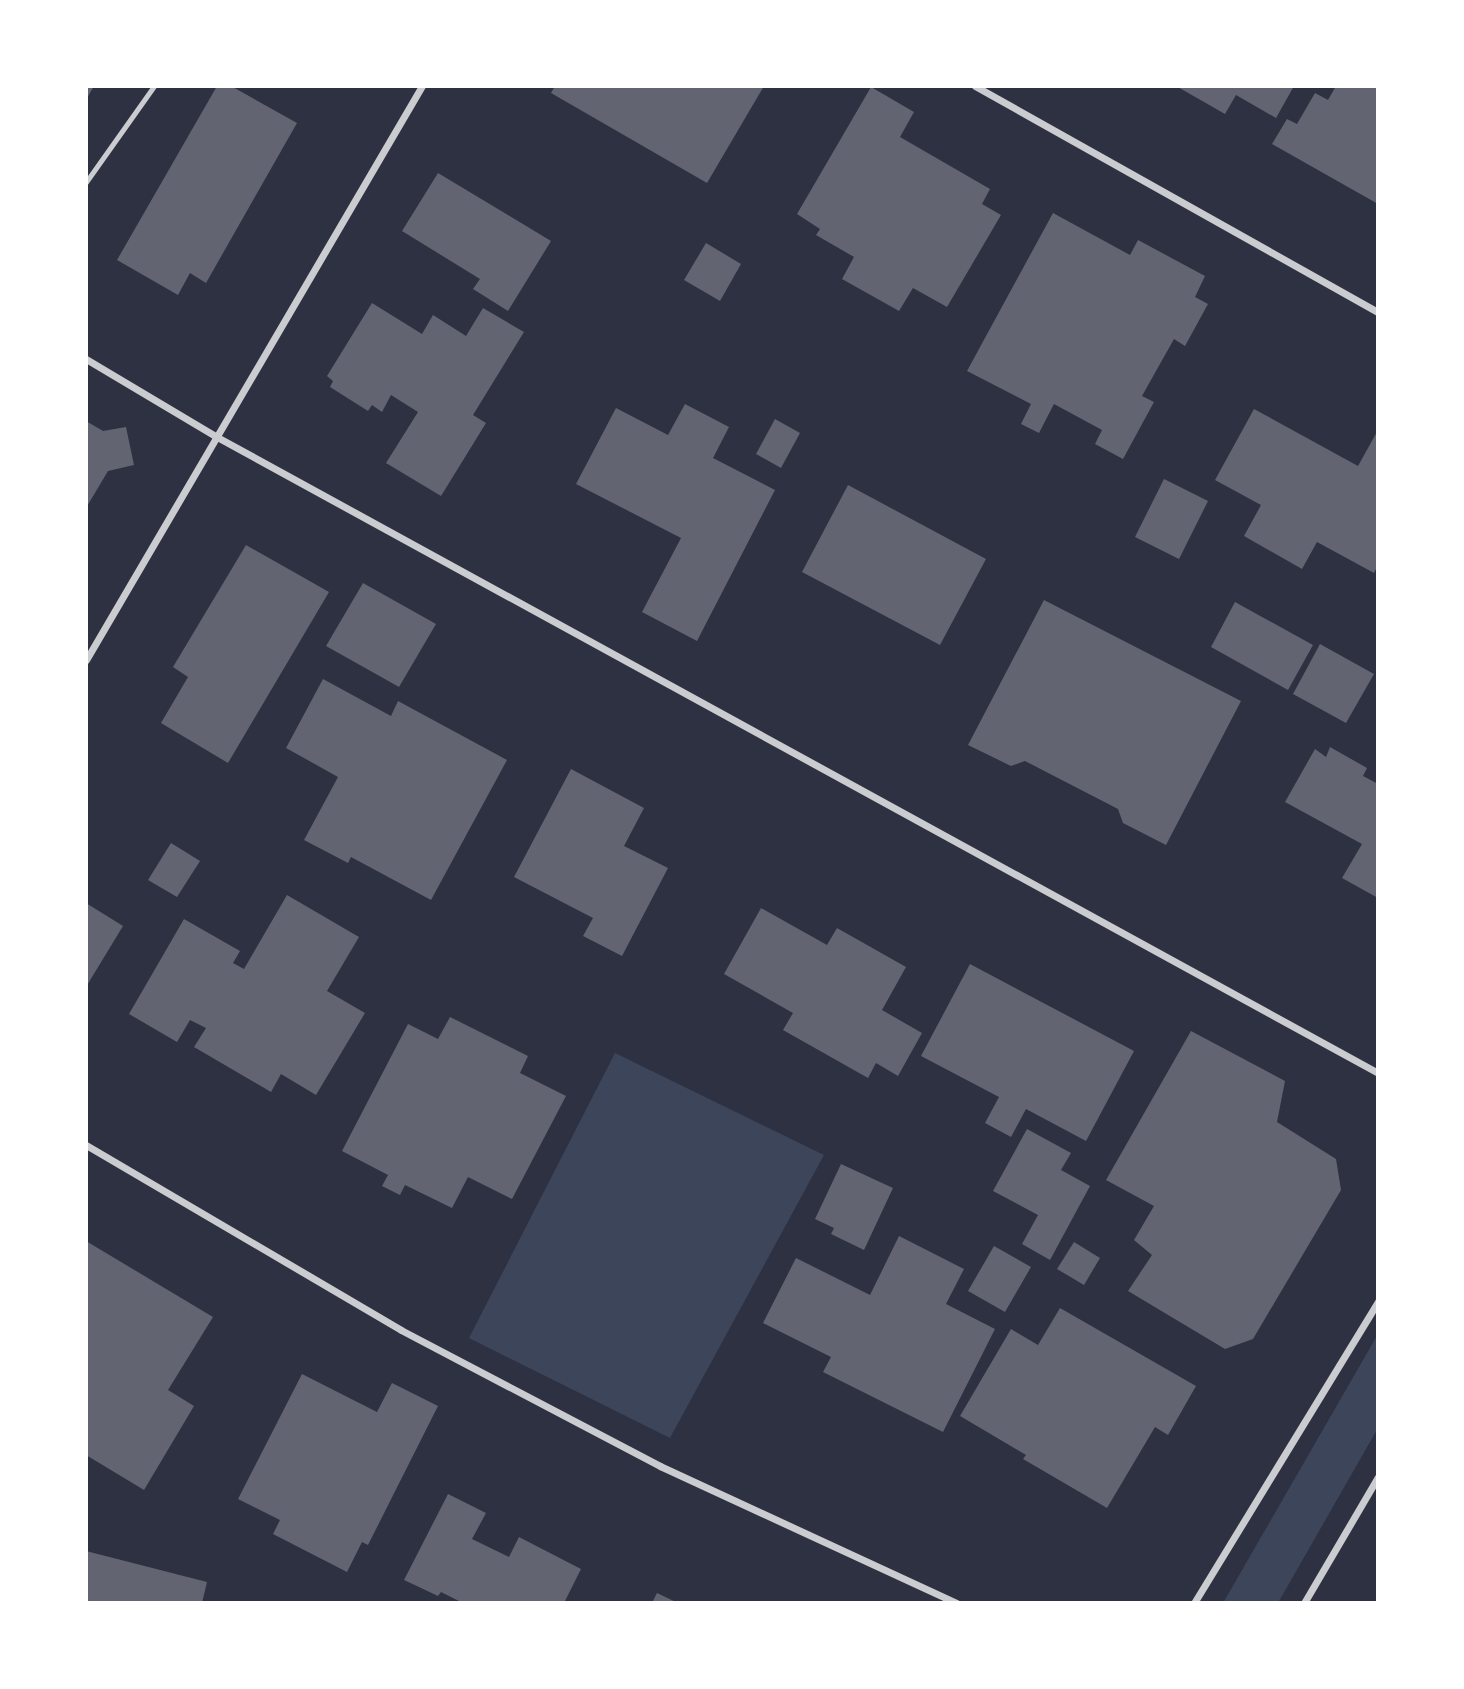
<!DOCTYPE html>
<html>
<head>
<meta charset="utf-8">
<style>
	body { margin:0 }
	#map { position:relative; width:1464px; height:1689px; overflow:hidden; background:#2d3142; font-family:Georgia,serif }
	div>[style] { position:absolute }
	.green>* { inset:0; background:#3c4559 }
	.building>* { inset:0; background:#626471 }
	.service>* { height:5px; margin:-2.5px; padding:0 2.5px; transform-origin:2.5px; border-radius:2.5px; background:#caccd0 }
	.minor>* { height:7px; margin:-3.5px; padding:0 3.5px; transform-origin:3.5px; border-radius:3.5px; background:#caccd0 }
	span { translate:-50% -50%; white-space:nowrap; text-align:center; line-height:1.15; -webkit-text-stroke:5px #fff; paint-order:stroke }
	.frame { position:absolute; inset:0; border:88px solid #fff; pointer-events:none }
</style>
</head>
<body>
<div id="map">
	<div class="green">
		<div style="clip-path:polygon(615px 1053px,824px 1155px,670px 1438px,469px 1338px)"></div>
		<div style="clip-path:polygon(1378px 1334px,1378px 1428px,1278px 1603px,1223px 1603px)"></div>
	</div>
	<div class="building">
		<div style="clip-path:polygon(86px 86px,94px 86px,86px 100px)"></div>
		<div style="clip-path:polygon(217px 86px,231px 86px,297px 123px,206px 283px,190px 273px,178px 295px,117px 260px)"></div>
		<div style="clip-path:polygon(555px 86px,764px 86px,707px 183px,551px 93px)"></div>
		<div style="clip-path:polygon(1176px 86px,1294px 86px,1276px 118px,1236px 95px,1225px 114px)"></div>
		<div style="clip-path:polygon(1336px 86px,1378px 86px,1378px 204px,1272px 144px,1287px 119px,1297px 124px,1315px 93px,1328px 100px)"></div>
		<div style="clip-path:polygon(871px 87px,914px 112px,900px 137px,990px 189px,982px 204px,1001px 215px,947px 307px,913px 288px,899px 311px,842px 279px,854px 257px,816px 235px,820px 229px,797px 214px)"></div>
		<div style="clip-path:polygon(438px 173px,551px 241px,508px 311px,473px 289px,480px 279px,402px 231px)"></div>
		<div style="clip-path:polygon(1053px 213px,1130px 255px,1138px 240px,1205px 276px,1195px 297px,1208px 304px,1185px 346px,1174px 339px,1142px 396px,1154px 402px,1123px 459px,1095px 444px,1102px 430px,1054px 404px,1039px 433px,1021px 424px,1031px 404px,967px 371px)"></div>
		<div style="clip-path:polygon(706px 243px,741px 264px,720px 301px,684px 280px)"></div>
		<div style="clip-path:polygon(372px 303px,422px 334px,433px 315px,466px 336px,483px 308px,524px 332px,473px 415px,486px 423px,441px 496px,386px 463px,418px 412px,391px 395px,382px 412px,372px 405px,368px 411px,330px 387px,333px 381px,327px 376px)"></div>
		<div style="clip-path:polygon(685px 404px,729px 427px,713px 458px,775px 490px,697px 641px,642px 612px,681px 538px,576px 484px,616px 408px,668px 435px)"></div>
		<div style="clip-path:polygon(1254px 409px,1358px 466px,1378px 430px,1378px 565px,1374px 573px,1317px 542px,1302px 569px,1244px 536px,1261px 505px,1215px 480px)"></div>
		<div style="clip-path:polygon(775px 419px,800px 433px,781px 468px,756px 454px)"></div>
		<div style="clip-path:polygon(86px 421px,103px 431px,126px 427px,134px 465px,108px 471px,86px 508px)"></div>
		<div style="clip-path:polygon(1164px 479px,1208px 501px,1179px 559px,1135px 537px)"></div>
		<div style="clip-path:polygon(848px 485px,986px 559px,940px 645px,802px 572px)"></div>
		<div style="clip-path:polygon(246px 545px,329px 592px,228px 763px,161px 723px,188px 677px,173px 667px)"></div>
		<div style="clip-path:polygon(363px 583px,436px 624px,399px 687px,326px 646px)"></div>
		<div style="clip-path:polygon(1044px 600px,1241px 701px,1166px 845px,1123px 823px,1118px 809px,1025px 761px,1011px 766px,968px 745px)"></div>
		<div style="clip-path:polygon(1235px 602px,1313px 645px,1288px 690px,1211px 647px)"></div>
		<div style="clip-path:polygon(1320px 644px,1374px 674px,1346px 723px,1293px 694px)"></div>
		<div style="clip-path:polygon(323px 679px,391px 716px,398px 701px,507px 760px,431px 900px,351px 857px,348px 863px,304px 840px,338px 777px,286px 748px)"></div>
		<div style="clip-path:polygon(1330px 747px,1367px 768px,1363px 776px,1378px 784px,1378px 898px,1342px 878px,1362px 844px,1285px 802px,1315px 749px,1326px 757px)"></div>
		<div style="clip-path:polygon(571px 769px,644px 808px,624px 846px,668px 868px,622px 956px,583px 936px,593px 918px,514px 877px)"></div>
		<div style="clip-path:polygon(171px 843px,200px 861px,177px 897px,148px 880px)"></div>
		<div style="clip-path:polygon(287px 895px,359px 937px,327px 991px,365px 1013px,316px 1095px,281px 1074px,271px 1092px,194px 1047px,206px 1028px,190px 1020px,177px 1042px,129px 1014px,184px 919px,240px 951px,233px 963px,244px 969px)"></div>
		<div style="clip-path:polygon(86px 903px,123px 926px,86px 987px)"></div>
		<div style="clip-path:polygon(761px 908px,827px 945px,837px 928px,906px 967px,882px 1010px,922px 1033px,898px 1076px,876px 1063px,868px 1078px,783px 1030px,793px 1013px,724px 974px)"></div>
		<div style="clip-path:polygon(970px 964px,1134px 1051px,1086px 1141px,1026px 1109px,1011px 1137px,985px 1123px,999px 1097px,921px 1056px)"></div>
		<div style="clip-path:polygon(450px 1017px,528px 1056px,520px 1073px,566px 1096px,512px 1199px,468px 1177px,452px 1208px,405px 1185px,400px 1195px,382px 1186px,388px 1175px,342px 1151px,408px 1024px,438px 1039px)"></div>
		<div style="clip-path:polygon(1191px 1031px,1285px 1081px,1277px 1122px,1336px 1159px,1341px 1190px,1253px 1339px,1225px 1349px,1128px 1291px,1152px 1255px,1134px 1240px,1154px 1206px,1106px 1180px)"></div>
		<div style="clip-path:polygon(1027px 1129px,1071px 1153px,1061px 1170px,1090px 1186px,1050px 1260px,1022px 1244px,1038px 1215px,993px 1191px)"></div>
		<div style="clip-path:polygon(841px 1164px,893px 1188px,864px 1250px,831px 1234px,834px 1228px,815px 1219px)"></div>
		<div style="clip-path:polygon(899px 1236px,964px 1269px,946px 1304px,995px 1329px,943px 1432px,823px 1372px,831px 1357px,763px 1323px,796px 1258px,870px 1295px)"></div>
		<div style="clip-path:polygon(86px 1241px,213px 1317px,168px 1390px,194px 1406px,144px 1490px,86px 1455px)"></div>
		<div style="clip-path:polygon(1074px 1242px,1100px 1258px,1084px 1285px,1057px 1269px)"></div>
		<div style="clip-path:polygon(994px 1246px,1031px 1267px,1005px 1312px,968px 1291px)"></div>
		<div style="clip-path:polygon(1060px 1308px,1196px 1386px,1168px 1435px,1155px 1427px,1107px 1508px,1023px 1459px,1026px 1455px,960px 1416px,1011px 1329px,1038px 1345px)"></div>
		<div style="clip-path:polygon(302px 1374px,377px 1412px,392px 1383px,438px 1406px,368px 1545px,362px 1542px,347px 1572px,273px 1534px,280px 1520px,238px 1499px)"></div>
		<div style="clip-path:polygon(448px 1494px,486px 1513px,472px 1539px,509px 1557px,519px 1537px,581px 1569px,564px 1603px,463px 1603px,441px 1592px,438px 1596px,404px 1580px)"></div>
		<div style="clip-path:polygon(86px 1551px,207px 1582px,202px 1603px,86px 1603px)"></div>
		<div style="clip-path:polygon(657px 1593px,678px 1603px,652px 1603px)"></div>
	</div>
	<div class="service">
		<div style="left:86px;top:182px;width:118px;rotate:-54.7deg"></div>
	</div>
	<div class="minor">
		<div style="left:975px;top:86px;width:462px;rotate:29.3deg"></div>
		<div style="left:86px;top:359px;width:152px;rotate:30.8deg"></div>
		<div style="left:217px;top:437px;width:1324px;rotate:28.71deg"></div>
		<div style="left:86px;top:660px;width:665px;rotate:-59.66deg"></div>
		<div style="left:86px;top:1145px;width:365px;rotate:30.4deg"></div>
		<div style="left:401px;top:1330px;width:293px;rotate:27.7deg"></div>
		<div style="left:660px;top:1466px;width:327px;rotate:24.8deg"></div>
		<div style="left:1194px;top:1603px;width:354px;rotate:-58.6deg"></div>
		<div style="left:1304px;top:1603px;width:146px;rotate:-59.6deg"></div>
	</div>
	<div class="frame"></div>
</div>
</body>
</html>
